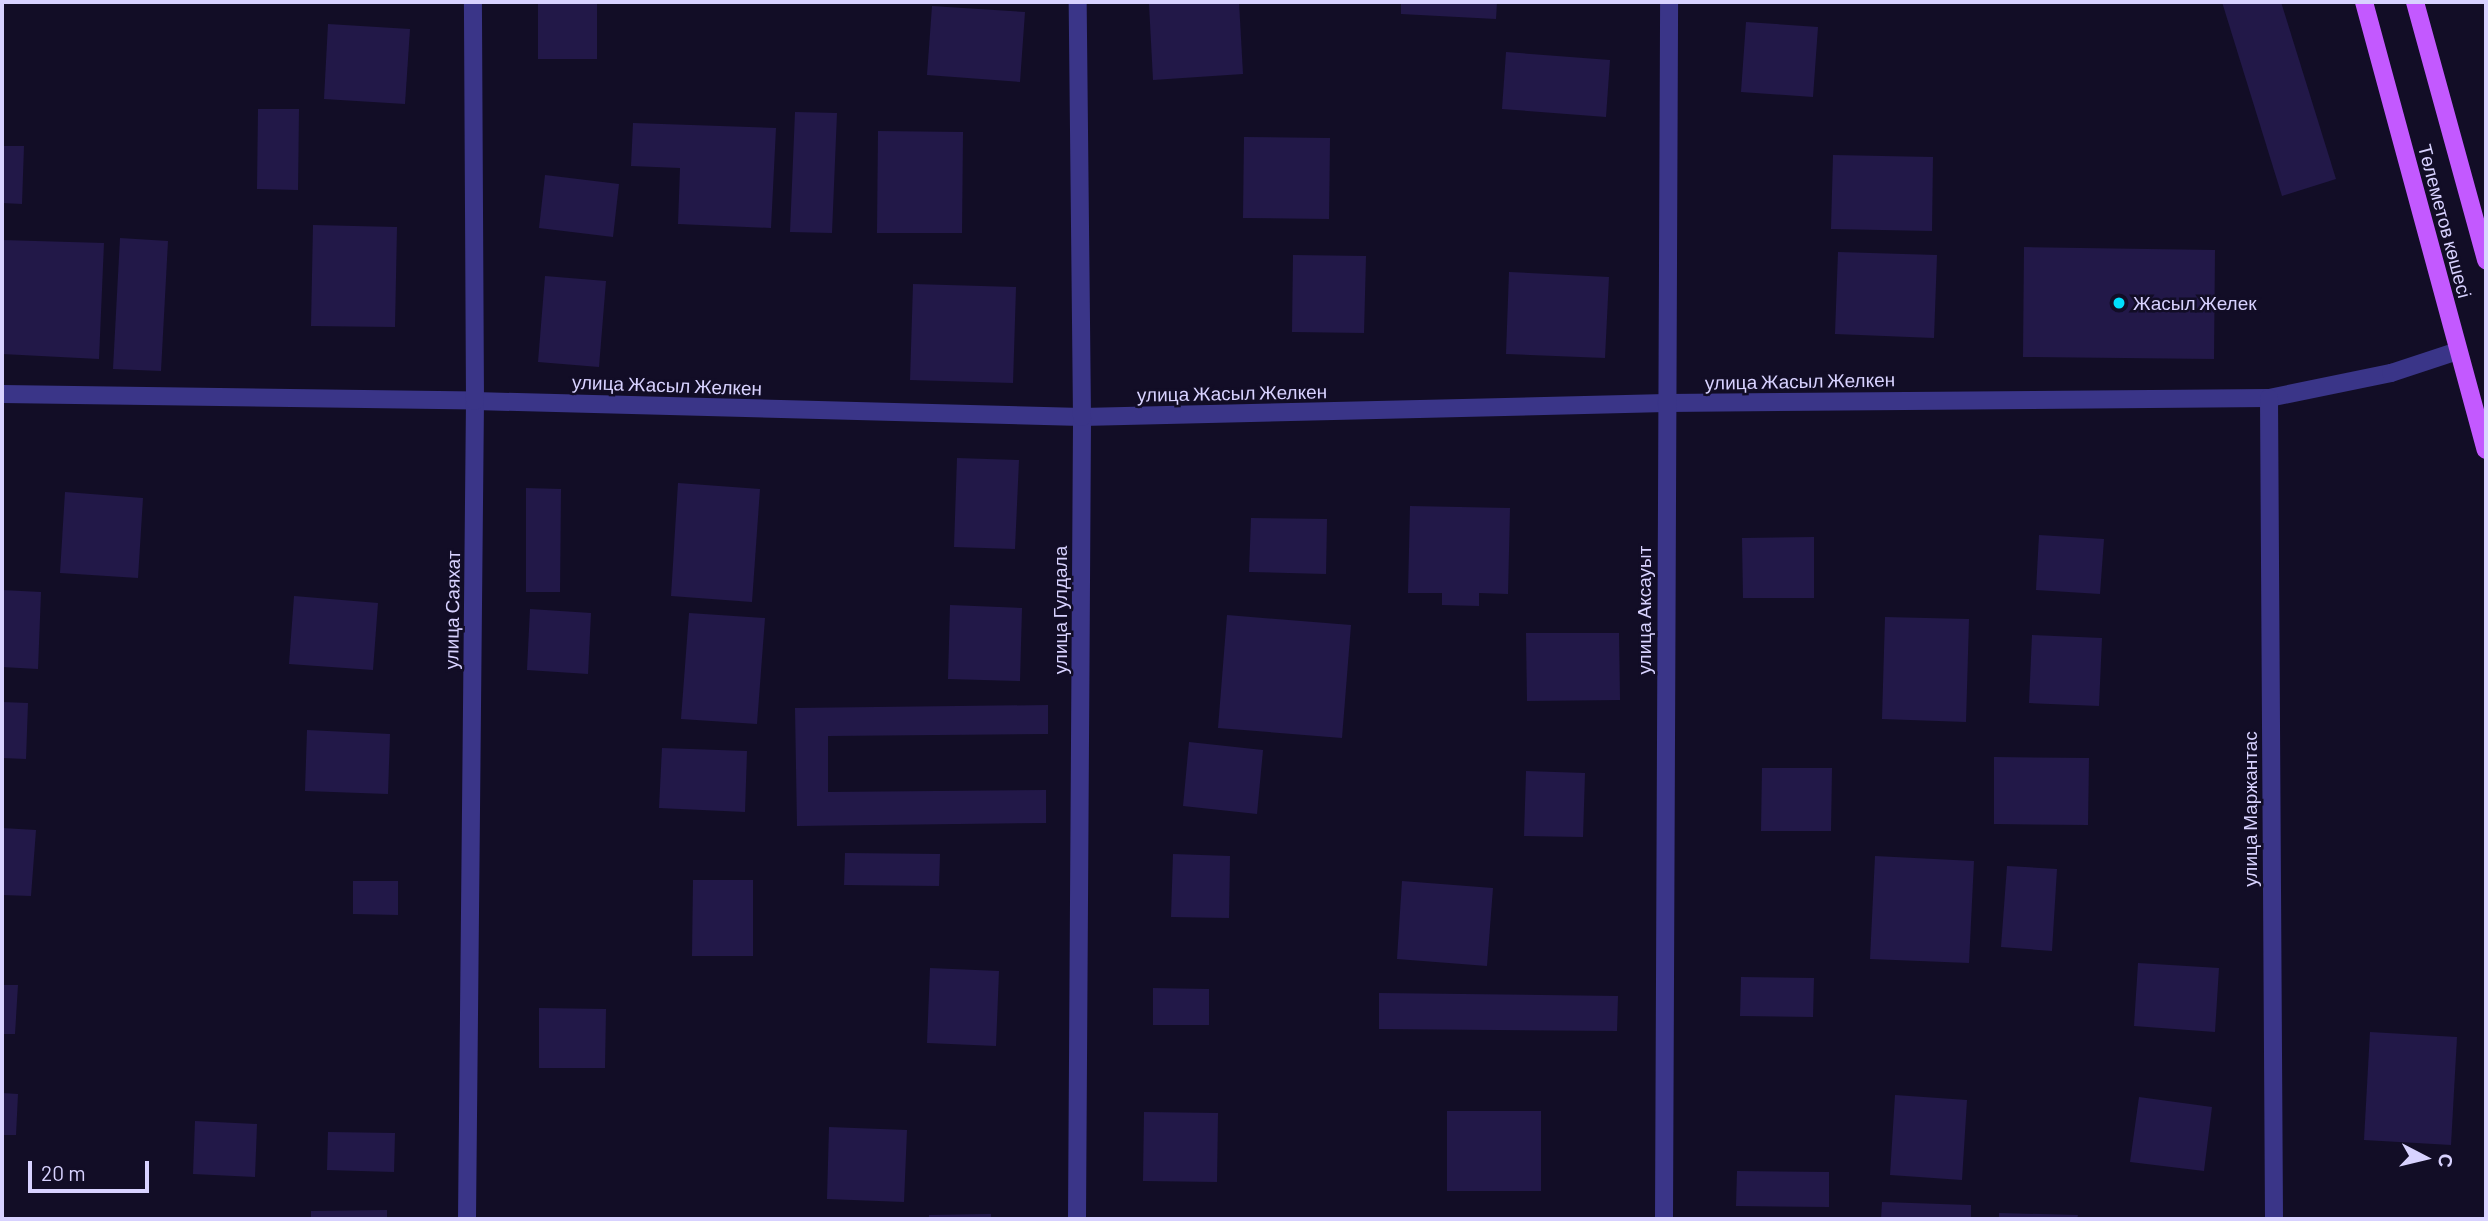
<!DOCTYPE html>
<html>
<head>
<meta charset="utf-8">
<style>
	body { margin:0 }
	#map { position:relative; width:2488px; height:1221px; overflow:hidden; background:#120d26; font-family:Barlow,sans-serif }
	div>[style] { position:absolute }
	.building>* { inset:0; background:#221848 }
	.minor>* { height:18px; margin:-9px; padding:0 9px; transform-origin:9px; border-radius:9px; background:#3a3588 }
	.major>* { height:18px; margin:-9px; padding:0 9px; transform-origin:9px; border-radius:9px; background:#c359ff }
	.dots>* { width:19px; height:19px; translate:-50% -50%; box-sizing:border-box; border:4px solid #120d26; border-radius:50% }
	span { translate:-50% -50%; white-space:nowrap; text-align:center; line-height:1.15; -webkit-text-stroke:5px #120d26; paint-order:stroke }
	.street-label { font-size:19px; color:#d8d2ff }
	.poi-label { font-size:19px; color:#d8d2ff }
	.left { translate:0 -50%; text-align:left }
	.frame { position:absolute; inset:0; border:4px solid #d8d2ff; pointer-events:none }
	.north { position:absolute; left:2390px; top:1123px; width:70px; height:70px; -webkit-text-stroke:5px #120d26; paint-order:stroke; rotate:97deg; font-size:19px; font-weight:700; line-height:28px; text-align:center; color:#d8d2ff }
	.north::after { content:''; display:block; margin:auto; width:24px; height:32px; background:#d8d2ff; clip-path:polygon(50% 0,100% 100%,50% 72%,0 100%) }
	.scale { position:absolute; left:28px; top:1161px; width:121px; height:32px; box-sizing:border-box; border:4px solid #d8d2ff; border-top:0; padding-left:9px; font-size:21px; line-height:24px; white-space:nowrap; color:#d8d2ff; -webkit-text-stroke:5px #120d26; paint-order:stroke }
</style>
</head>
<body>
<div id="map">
	<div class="building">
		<div style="clip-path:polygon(538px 2px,597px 2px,597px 59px,538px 59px)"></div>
		<div style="clip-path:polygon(1239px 2px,1243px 74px,1153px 80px,1149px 4px)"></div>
		<div style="clip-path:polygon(1401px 2px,1497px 2px,1496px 19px,1401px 14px)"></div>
		<div style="clip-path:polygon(2222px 2px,2281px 2px,2336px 179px,2282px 196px)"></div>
		<div style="clip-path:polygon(932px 6px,1025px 12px,1020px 82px,927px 75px)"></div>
		<div style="clip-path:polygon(1746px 22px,1818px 27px,1813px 97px,1741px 92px)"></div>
		<div style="clip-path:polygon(328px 24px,410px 29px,405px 104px,324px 99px)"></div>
		<div style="clip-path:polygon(1506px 52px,1610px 60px,1606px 117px,1502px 109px)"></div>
		<div style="clip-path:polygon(258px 109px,299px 109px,298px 190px,257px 189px)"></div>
		<div style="clip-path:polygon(795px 112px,837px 113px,832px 233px,790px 232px)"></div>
		<div style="clip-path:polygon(633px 123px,776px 128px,771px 228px,678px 224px,680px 168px,631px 166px)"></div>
		<div style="clip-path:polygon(878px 131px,963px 132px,962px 233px,877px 233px)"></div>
		<div style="clip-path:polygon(1244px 137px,1330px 138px,1329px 219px,1243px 218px)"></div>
		<div style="clip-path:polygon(2px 146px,24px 146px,22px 204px,2px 203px)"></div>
		<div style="clip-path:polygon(1833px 155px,1933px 157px,1932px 231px,1831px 229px)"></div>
		<div style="clip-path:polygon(545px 175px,619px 184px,613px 237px,539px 228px)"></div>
		<div style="clip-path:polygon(313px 225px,397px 227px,395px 327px,311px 326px)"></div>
		<div style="clip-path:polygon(120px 238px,168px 241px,161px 371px,113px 369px)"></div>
		<div style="clip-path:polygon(2px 240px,104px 243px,99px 359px,2px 354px)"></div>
		<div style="clip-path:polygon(2024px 247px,2215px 250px,2214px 359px,2023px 357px)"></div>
		<div style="clip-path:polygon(1838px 252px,1937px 255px,1934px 338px,1835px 334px)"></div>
		<div style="clip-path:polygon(1293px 255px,1366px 256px,1364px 333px,1292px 332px)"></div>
		<div style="clip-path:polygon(1509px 272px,1609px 277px,1605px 358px,1506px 354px)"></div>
		<div style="clip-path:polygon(545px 276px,606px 281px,599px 367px,538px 362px)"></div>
		<div style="clip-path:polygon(913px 284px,1016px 287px,1013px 383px,910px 380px)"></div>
		<div style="clip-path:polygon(957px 458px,1019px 460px,1015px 549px,954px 547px)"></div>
		<div style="clip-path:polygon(678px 483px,760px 489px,752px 602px,671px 596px)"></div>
		<div style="clip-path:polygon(526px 488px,561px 489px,560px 592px,526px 592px)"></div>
		<div style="clip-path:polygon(65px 492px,143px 498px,138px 578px,60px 573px)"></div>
		<div style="clip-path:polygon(1410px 506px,1510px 508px,1508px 594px,1479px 593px,1479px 606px,1442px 605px,1442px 593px,1408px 593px)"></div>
		<div style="clip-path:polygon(1251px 518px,1327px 519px,1326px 574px,1249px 572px)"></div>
		<div style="clip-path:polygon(2039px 535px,2104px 539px,2100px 594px,2036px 590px)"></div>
		<div style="clip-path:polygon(1814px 537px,1814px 598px,1743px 598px,1742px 538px)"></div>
		<div style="clip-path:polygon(2px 590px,41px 592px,38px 669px,2px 667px)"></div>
		<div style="clip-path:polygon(294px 596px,378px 603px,373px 670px,289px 664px)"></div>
		<div style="clip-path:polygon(950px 605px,1022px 608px,1020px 681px,948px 679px)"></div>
		<div style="clip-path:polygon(530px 609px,591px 613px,588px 674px,527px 670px)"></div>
		<div style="clip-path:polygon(689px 613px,765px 618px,757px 724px,681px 719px)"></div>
		<div style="clip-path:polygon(1227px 615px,1351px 625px,1342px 738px,1218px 728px)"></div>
		<div style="clip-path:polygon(1885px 617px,1969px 619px,1966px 722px,1882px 719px)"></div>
		<div style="clip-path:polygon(1526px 633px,1619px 633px,1620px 700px,1527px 701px)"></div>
		<div style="clip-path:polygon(2032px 635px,2102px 638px,2099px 706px,2029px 703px)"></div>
		<div style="clip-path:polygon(2px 702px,28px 703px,26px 759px,2px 758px)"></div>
		<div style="clip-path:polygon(1048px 705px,1048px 734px,828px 736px,828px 792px,1046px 790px,1046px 823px,797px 826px,795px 708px)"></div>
		<div style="clip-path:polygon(307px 730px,390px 734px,388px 794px,305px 791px)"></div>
		<div style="clip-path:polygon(1189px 742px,1263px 750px,1257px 814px,1183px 806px)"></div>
		<div style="clip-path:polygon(662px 748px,747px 751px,745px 812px,659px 808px)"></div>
		<div style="clip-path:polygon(1994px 757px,2089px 758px,2088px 825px,1994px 824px)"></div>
		<div style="clip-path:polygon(1762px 768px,1832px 768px,1831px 831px,1761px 831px)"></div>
		<div style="clip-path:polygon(1526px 771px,1585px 773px,1583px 837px,1524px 836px)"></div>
		<div style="clip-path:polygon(2px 828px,36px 830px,31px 896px,2px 895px)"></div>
		<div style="clip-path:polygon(845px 853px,940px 854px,939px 886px,844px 885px)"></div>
		<div style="clip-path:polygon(1173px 854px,1230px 856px,1229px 918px,1171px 917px)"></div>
		<div style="clip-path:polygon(1875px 856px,1974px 861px,1969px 963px,1870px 959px)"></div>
		<div style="clip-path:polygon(2007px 866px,2057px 869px,2052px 951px,2001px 947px)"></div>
		<div style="clip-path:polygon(693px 880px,753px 880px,753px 956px,692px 956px)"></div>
		<div style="clip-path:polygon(353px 881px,398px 881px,398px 915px,353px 914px)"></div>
		<div style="clip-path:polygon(1402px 881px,1493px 888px,1487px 966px,1397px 959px)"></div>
		<div style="clip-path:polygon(2138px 963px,2219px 968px,2215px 1032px,2134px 1026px)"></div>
		<div style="clip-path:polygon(930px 968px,999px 971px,996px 1046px,927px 1043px)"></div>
		<div style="clip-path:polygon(1741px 977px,1814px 978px,1813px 1017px,1740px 1016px)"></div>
		<div style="clip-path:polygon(2px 985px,18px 985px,15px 1034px,2px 1034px)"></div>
		<div style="clip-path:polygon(1153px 988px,1209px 989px,1209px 1025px,1153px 1025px)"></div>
		<div style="clip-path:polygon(1379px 993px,1618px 996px,1617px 1031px,1379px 1029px)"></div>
		<div style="clip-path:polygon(539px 1008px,606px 1009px,605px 1068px,539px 1068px)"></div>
		<div style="clip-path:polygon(2370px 1032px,2457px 1037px,2451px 1145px,2364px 1140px)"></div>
		<div style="clip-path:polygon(2px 1093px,18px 1094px,16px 1135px,2px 1135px)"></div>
		<div style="clip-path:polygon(1895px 1095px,1967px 1100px,1962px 1180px,1890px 1175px)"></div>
		<div style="clip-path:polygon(2139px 1097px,2212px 1107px,2204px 1171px,2130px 1162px)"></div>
		<div style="clip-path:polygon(1447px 1111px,1541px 1111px,1541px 1191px,1447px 1191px)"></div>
		<div style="clip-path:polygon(1144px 1112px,1218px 1113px,1217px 1182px,1143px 1181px)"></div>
		<div style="clip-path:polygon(195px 1121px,257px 1124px,255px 1177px,193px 1174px)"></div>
		<div style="clip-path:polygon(829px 1127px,907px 1130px,904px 1202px,827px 1199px)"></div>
		<div style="clip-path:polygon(328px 1132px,395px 1133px,394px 1172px,327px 1170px)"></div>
		<div style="clip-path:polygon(1737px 1171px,1829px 1172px,1829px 1207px,1736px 1206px)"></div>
		<div style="clip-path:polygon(1882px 1202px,1971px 1205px,1971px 1219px,1881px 1219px)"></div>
		<div style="clip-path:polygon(387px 1210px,387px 1219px,311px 1219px,311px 1211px)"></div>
		<div style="clip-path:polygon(1999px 1213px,2078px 1215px,2077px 1219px,1999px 1219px)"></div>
		<div style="clip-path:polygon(991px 1214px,991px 1219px,929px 1219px,929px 1215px)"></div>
	</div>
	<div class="minor">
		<div style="left:2px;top:394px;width:473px;rotate:0.8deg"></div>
		<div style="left:475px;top:401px;width:607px;rotate:1.51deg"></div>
		<div style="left:1082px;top:417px;width:584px;rotate:-1.37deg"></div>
		<div style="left:1666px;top:403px;width:603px;rotate:-0.48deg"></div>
		<div style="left:2269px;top:398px;width:125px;rotate:-11.6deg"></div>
		<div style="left:2391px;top:373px;width:71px;rotate:-18.2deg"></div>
		<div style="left:2269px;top:398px;width:821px;rotate:89.65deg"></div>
		<div style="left:467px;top:1219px;width:818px;rotate:-89.44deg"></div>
		<div style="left:475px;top:401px;width:399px;rotate:-90.3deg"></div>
		<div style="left:1077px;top:1219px;width:802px;rotate:-89.64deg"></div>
		<div style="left:1082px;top:417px;width:415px;rotate:-90.6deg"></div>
		<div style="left:1664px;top:1219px;width:1217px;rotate:-89.76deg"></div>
	</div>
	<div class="major">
		<div style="left:2364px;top:2px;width:464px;rotate:74.8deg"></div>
		<div style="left:2415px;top:2px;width:268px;rotate:74.6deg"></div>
	</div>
	<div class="dots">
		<div style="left:2119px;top:303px;background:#00e0fd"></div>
	</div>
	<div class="street-label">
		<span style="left:2445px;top:221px;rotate:75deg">Төлеметов көшесі</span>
		<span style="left:1800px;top:381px;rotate:-1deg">улица Жасыл Желкен</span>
		<span style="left:667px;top:385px;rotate:2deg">улица Жасыл Желкен</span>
		<span style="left:1232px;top:393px;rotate:-1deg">улица Жасыл Желкен</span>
		<span style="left:452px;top:610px;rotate:-89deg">улица Саяхат</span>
		<span style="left:1060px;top:610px;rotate:-90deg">улица Гулдала</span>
		<span style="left:1644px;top:610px;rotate:-90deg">улица Аксауыт</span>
		<span style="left:2250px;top:809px;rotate:-90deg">улица Маржантас</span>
	</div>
	<div class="poi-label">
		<span class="left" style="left:2133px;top:303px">Жасыл Желек</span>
	</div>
	<div class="frame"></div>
	<div class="north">С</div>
	<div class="scale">20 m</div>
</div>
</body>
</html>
